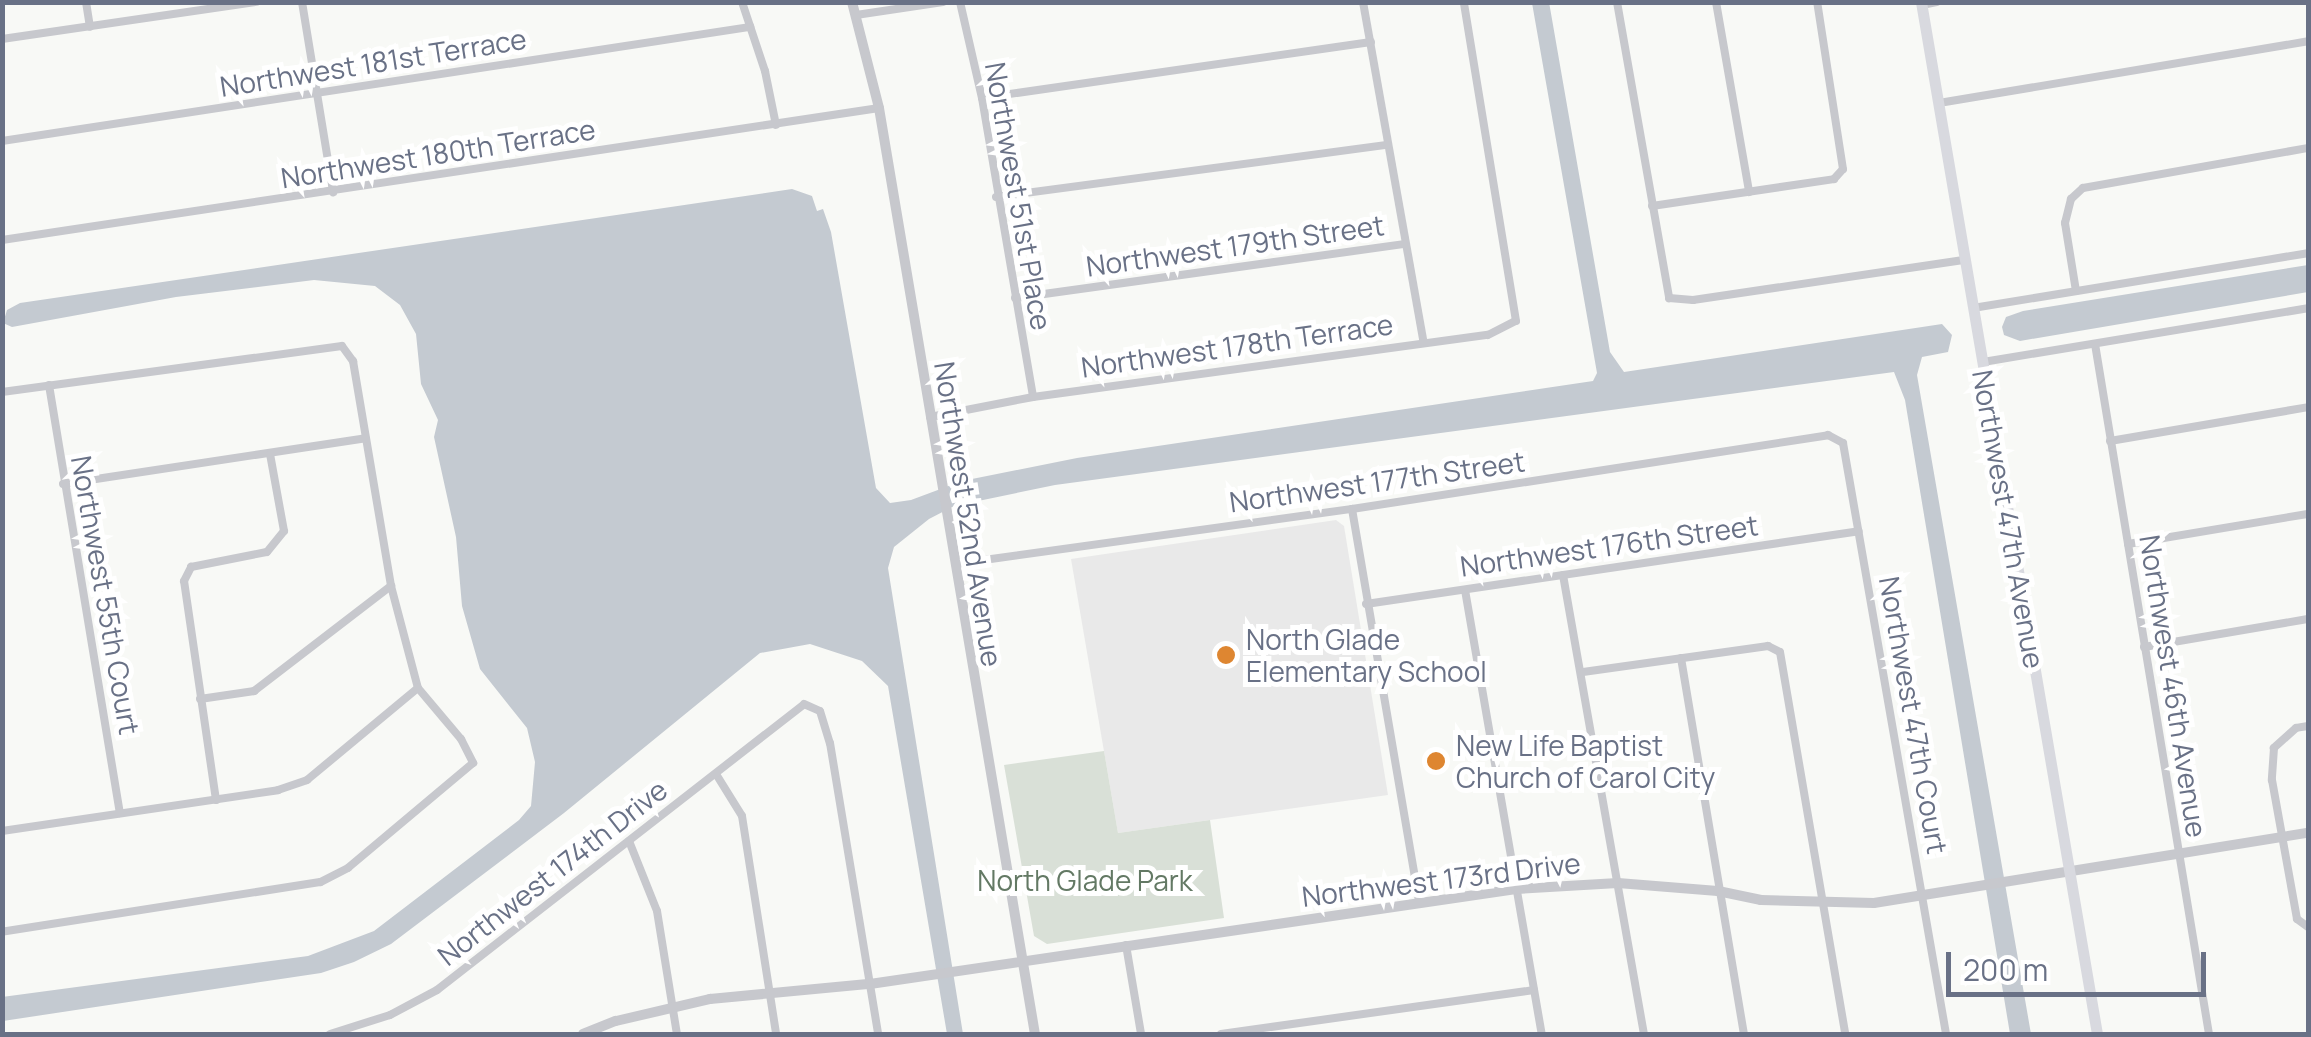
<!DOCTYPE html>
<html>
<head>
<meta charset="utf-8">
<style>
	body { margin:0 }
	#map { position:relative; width:2311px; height:1037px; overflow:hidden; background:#f8f9f6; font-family:Manrope,sans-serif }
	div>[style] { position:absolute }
	.built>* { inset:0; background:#e9e9e9 }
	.green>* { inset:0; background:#d9e0d7 }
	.water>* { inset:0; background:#c4cad1 }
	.minor>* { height:8px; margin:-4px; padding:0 4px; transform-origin:4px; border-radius:4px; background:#c7c8cd }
	.tertiary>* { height:10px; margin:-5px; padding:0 5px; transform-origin:5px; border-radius:5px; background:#c7c8cd }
	.secondary>* { height:11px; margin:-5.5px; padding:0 5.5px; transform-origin:5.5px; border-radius:5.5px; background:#d8d9df }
	.dots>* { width:28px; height:28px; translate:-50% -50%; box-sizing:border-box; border:5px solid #fff; border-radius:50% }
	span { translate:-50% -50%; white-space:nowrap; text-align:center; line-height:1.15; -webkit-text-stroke:10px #fff; paint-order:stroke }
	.street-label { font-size:28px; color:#697186 }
	.poi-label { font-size:28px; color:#697186 }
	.left { translate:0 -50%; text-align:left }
	.park-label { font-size:28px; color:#637964 }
	.frame { position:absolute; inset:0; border:5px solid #697186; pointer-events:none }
	.scale { position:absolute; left:1946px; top:952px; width:260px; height:45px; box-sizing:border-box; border:5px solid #697186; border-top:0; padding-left:12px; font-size:30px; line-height:35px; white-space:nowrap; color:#697186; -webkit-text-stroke:8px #fff; paint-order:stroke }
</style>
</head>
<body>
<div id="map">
	<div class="built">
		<div style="clip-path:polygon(1336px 520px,1344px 526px,1388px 795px,1118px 833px,1071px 559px)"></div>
	</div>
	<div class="green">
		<div style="clip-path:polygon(1104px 751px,1118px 833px,1210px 820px,1224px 918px,1047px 944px,1034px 936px,1004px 765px)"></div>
	</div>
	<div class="water">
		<div style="clip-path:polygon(1549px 2px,1610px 352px,1624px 372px,1942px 324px,1952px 335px,1948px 352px,1922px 357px,1917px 375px,2031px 1034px,2010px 1034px,1905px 400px,1894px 372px,1055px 485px,954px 506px,929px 519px,894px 547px,888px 568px,963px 1034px,947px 1034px,888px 686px,862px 661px,810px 644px,760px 653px,564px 813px,391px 944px,354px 962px,321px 973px,3px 1021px,2px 997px,308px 956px,374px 931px,519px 820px,531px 806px,535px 762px,527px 728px,480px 669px,462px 606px,456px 537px,434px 437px,438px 420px,421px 384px,416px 334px,400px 305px,375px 286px,314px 280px,176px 297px,12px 327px,3px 323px,7px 310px,20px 303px,792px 189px,812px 196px,817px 211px,823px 209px,831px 232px,876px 488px,890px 503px,911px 500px,962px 481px,1077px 458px,1593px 381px,1597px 373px,1532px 3px)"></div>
		<div style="clip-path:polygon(2308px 265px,2308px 292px,2020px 341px,2004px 335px,2002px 327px,2006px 317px,2023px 311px)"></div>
	</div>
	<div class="minor">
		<div style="left:86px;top:2px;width:25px;rotate:81deg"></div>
		<div style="left:302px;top:2px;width:193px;rotate:80.7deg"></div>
		<div style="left:742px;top:2px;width:73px;rotate:71.6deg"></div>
		<div style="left:765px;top:71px;width:55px;rotate:78.5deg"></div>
		<div style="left:960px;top:2px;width:98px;rotate:77.1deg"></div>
		<div style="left:982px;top:98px;width:303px;rotate:80.3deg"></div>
		<div style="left:1363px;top:2px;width:343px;rotate:79.9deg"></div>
		<div style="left:1617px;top:2px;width:301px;rotate:80deg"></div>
		<div style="left:1669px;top:298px;width:24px;rotate:5deg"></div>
		<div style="left:1693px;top:300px;width:275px;rotate:-8.4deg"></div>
		<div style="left:1716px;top:2px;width:193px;rotate:80.1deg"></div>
		<div style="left:1922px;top:5px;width:15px;rotate:-11deg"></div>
		<div style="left:856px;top:15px;width:88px;rotate:-8.5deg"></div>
		<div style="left:2px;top:39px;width:257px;rotate:-8.3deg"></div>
		<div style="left:982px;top:98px;width:393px;rotate:-8.2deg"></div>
		<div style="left:1939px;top:103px;width:374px;rotate:-9.5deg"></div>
		<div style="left:2px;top:141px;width:757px;rotate:-8.67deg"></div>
		<div style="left:996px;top:197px;width:394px;rotate:-7.6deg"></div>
		<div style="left:1652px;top:206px;width:184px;rotate:-8.4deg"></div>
		<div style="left:1834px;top:179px;width:13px;rotate:-48deg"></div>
		<div style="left:1843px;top:169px;width:169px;rotate:-98.8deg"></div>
		<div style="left:2px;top:240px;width:887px;rotate:-8.56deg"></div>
		<div style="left:2076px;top:291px;width:69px;rotate:-99.2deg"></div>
		<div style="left:2065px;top:223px;width:25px;rotate:-76deg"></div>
		<div style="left:2071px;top:199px;width:16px;rotate:-43deg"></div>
		<div style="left:2083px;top:188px;width:229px;rotate:-10.1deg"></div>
		<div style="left:1015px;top:298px;width:392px;rotate:-7.9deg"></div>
		<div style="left:1973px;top:308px;width:339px;rotate:-9.3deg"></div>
		<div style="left:2095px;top:344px;width:699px;rotate:80.62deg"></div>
		<div style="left:1983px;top:362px;width:329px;rotate:-9.4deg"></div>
		<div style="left:49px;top:385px;width:434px;rotate:80.6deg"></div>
		<div style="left:2px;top:392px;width:343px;rotate:-7.7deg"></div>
		<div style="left:342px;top:346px;width:19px;rotate:54deg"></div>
		<div style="left:353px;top:361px;width:228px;rotate:80.4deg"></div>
		<div style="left:391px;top:586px;width:106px;rotate:75.2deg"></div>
		<div style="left:418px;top:688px;width:67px;rotate:49.9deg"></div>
		<div style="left:461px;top:739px;width:27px;rotate:63deg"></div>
		<div style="left:473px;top:763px;width:163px;rotate:140deg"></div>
		<div style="left:348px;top:868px;width:31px;rotate:153deg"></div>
		<div style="left:320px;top:882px;width:322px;rotate:171.1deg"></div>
		<div style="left:930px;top:417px;width:105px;rotate:-11deg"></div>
		<div style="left:1033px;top:397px;width:459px;rotate:-7.8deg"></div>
		<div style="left:1488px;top:335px;width:31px;rotate:-27deg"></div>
		<div style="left:1516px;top:321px;width:323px;rotate:-99.3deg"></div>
		<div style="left:2110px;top:441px;width:201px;rotate:-9.7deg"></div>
		<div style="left:63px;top:484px;width:306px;rotate:-8.6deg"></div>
		<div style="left:1352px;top:509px;width:398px;rotate:80.3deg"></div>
		<div style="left:2128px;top:544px;width:182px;rotate:-9.5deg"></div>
		<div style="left:955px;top:564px;width:401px;rotate:-7.9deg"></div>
		<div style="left:1352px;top:509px;width:482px;rotate:-8.8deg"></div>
		<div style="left:1828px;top:435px;width:17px;rotate:28deg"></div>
		<div style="left:1843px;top:443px;width:600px;rotate:80.11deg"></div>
		<div style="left:1563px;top:575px;width:466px;rotate:80deg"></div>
		<div style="left:1465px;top:590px;width:451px;rotate:80.2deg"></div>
		<div style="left:1366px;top:604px;width:498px;rotate:-8.4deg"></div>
		<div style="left:2144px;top:647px;width:166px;rotate:-9.7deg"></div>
		<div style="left:1681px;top:658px;width:381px;rotate:80.5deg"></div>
		<div style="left:1583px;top:672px;width:187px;rotate:-8deg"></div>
		<div style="left:1768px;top:646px;width:13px;rotate:27deg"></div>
		<div style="left:1780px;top:652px;width:387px;rotate:80.3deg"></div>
		<div style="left:200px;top:699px;width:55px;rotate:-8.4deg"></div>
		<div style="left:254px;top:691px;width:173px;rotate:-37.5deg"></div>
		<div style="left:2308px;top:726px;width:12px;rotate:171deg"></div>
		<div style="left:2296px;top:728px;width:30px;rotate:138deg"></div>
		<div style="left:2274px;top:748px;width:32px;rotate:94deg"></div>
		<div style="left:2272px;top:780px;width:141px;rotate:79.8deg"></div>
		<div style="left:2297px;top:919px;width:14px;rotate:36deg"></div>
		<div style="left:716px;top:774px;width:49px;rotate:58.2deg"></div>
		<div style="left:742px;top:816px;width:221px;rotate:81.1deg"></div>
		<div style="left:216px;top:800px;width:221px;rotate:-98.3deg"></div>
		<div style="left:184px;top:581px;width:16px;rotate:-63deg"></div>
		<div style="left:191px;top:567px;width:77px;rotate:-11.2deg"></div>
		<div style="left:267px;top:552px;width:27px;rotate:-51deg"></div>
		<div style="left:284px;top:531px;width:78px;rotate:-100.3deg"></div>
		<div style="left:2px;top:831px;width:279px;rotate:-8.4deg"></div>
		<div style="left:278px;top:790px;width:31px;rotate:-19deg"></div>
		<div style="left:307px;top:780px;width:144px;rotate:-39.7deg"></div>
		<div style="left:629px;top:841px;width:75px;rotate:68.2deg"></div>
		<div style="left:657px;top:911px;width:125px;rotate:80.8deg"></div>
		<div style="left:1126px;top:945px;width:90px;rotate:80.4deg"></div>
		<div style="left:330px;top:1034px;width:63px;rotate:-17.6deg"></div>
		<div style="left:390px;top:1015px;width:53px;rotate:-28deg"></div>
		<div style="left:437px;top:990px;width:465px;rotate:-37.9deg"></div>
		<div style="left:804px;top:704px;width:17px;rotate:24deg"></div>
		<div style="left:820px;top:711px;width:34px;rotate:73deg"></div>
		<div style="left:830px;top:743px;width:295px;rotate:80.6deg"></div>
		<div style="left:1221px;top:1034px;width:316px;rotate:-8deg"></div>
	</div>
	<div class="tertiary">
		<div style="left:852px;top:2px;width:109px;rotate:75.7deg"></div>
		<div style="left:879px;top:108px;width:939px;rotate:80.44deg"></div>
		<div style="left:583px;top:1034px;width:35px;rotate:-22deg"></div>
		<div style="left:616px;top:1021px;width:97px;rotate:-13.2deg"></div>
		<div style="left:710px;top:999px;width:161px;rotate:-5.4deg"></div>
		<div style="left:870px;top:984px;width:653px;rotate:-8.37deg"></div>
		<div style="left:1516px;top:889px;width:102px;rotate:-3.4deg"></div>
		<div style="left:1618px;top:883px;width:100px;rotate:4.6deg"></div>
		<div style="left:1718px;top:891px;width:44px;rotate:11.8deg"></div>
		<div style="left:1761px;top:900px;width:113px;rotate:1.5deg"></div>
		<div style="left:1874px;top:903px;width:440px;rotate:-9.2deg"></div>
	</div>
	<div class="secondary">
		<div style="left:1921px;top:2px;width:1047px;rotate:80.32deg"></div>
	</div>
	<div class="dots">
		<div style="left:1226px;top:655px;background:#de8631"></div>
		<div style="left:1436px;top:761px;background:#de8631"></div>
	</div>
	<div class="street-label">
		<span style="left:373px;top:62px;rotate:-9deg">Northwest 181st Terrace</span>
		<span style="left:438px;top:153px;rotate:-9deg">Northwest 180th Terrace</span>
		<span style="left:1019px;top:196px;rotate:80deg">Northwest 51st Place</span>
		<span style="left:1235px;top:245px;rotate:-8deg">Northwest 179th Street</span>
		<span style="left:1237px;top:345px;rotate:-8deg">Northwest 178th Terrace</span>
		<span style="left:1377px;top:481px;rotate:-8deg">Northwest 177th Street</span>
		<span style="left:969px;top:514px;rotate:81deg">Northwest 52nd Avenue</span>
		<span style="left:2009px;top:519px;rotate:80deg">Northwest 47th Avenue</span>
		<span style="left:1609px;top:545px;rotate:-8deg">Northwest 176th Street</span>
		<span style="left:106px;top:595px;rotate:80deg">Northwest 55th Court</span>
		<span style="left:2174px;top:686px;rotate:81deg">Northwest 46th Avenue</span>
		<span style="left:1914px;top:715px;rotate:80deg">Northwest 47th Court</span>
		<span style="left:552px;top:872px;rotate:-38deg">Northwest 174th Drive</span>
		<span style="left:1441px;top:879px;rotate:-7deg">Northwest 173rd Drive</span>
	</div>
	<div class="poi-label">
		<span class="left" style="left:1246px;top:655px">North Glade<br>Elementary School</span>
		<span class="left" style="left:1456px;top:761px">New Life Baptist<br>Church of Carol City</span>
	</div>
	<div class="park-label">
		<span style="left:1085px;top:880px">North Glade Park</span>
	</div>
	<div class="frame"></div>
	<div class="scale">200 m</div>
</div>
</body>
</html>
